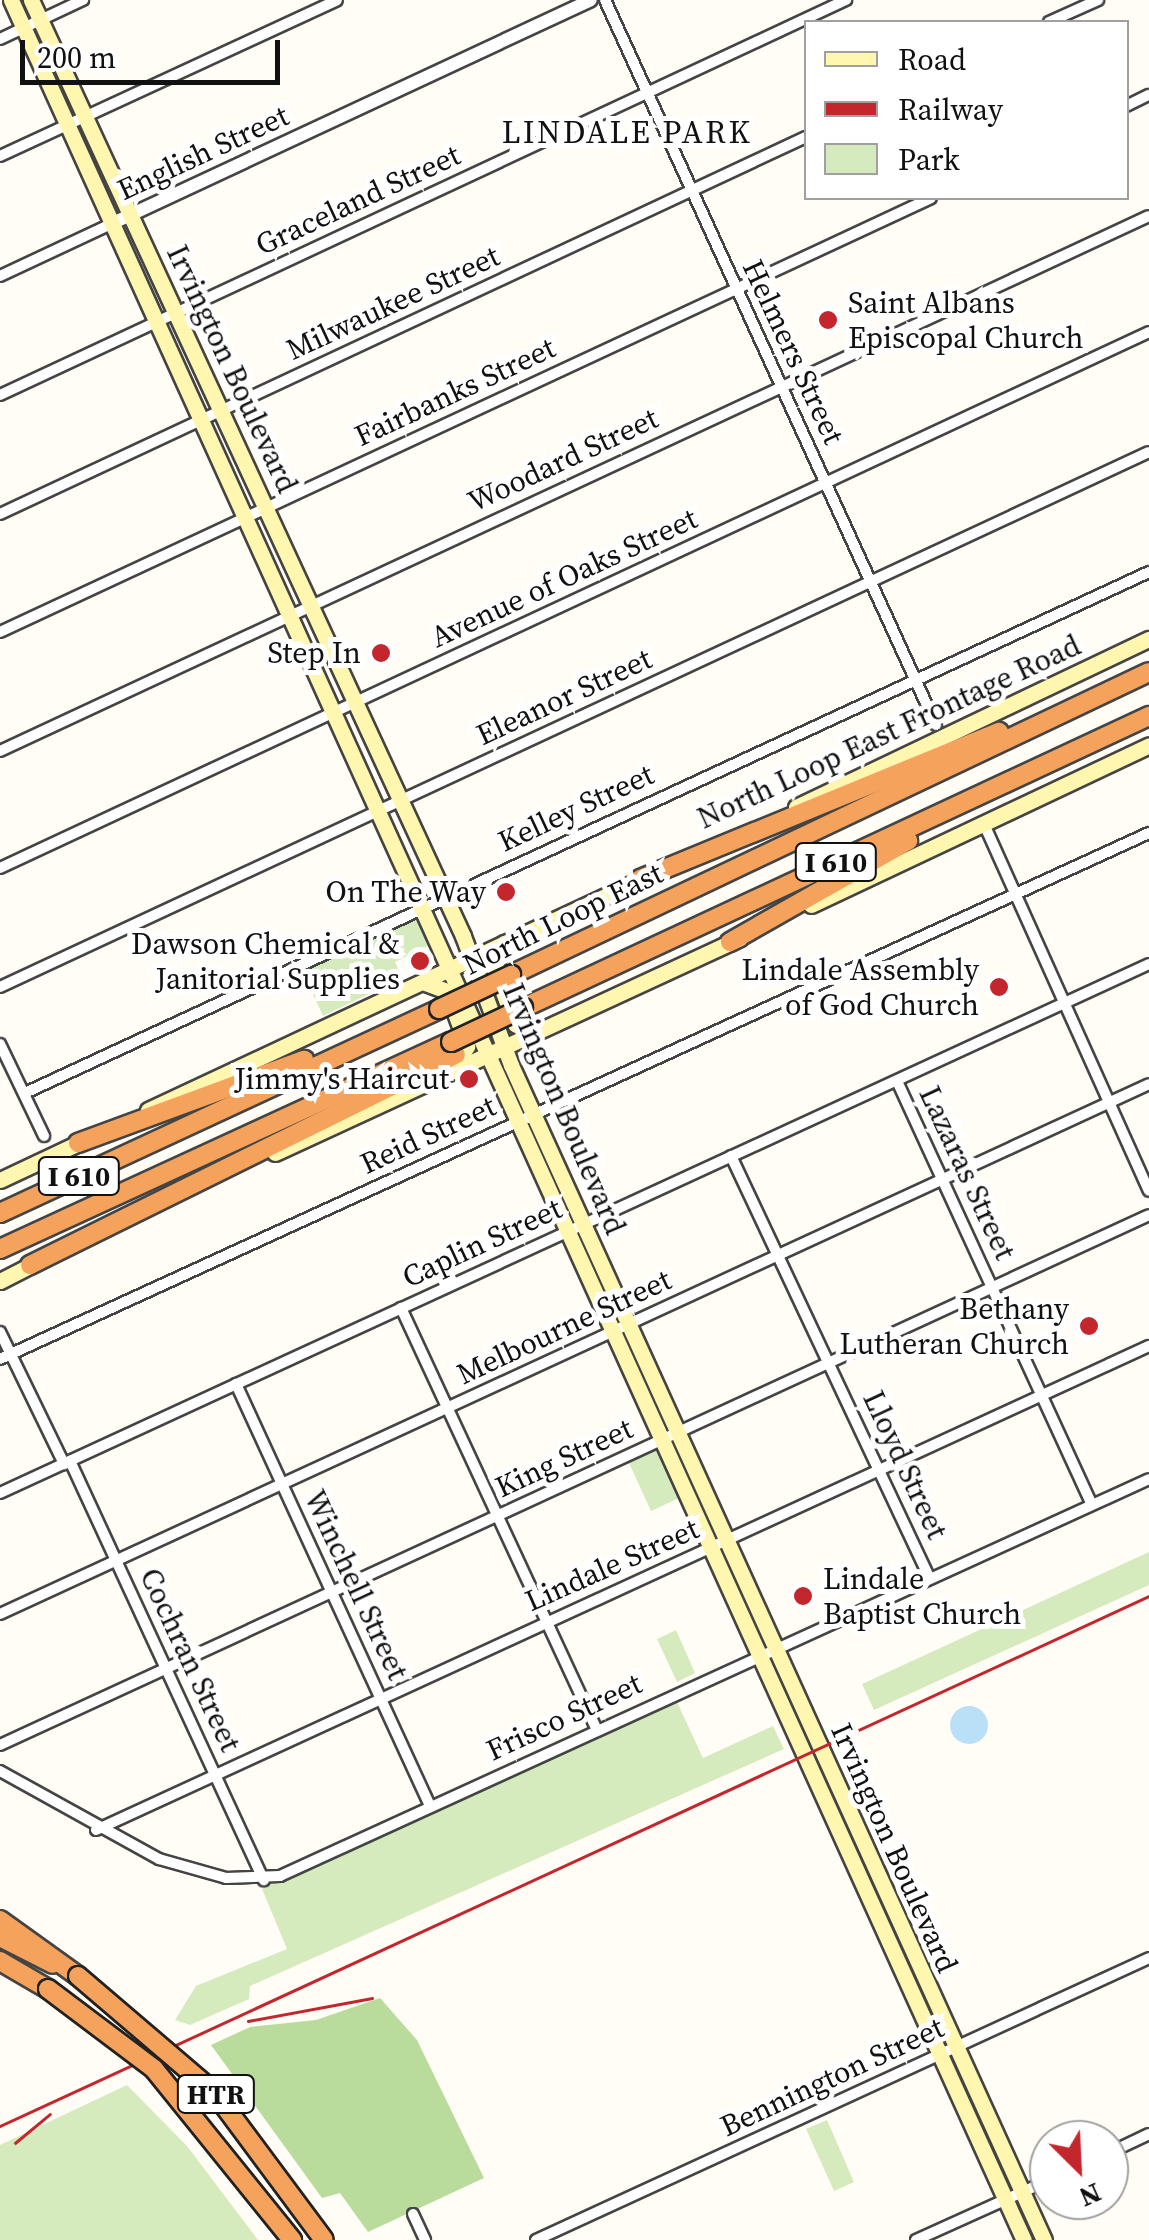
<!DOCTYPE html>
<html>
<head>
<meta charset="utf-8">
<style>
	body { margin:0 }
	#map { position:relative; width:1149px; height:2240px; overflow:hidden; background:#fffdf5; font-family:"Source Serif 4",serif }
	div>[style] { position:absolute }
	.green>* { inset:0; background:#d5ebbd }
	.forest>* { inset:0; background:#b9dc9c }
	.water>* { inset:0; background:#b9e0f7 }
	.round { border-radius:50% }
	.roads { filter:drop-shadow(2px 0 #444) drop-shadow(-2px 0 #444) drop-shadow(0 2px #444) drop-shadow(0 -2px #444) }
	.minor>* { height:10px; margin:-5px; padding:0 5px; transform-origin:5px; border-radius:5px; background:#fff }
	.tertiary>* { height:12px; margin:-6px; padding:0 6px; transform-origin:6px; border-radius:6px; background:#fff }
	.secondary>* { height:15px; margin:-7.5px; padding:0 7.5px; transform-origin:7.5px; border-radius:7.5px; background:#fff6b0 }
	.motorway>* { height:18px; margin:-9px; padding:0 9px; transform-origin:9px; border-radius:9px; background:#f5a25d }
	.rail>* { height:2.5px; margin:-1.25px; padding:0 1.25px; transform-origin:1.25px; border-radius:1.25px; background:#c4262e }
	.bridges { filter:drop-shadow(2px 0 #222) drop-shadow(-2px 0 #222) drop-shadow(0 2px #222) drop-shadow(0 -2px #222) }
	.motorway-bridge>* { height:18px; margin:-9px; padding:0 9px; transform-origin:9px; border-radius:9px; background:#f5a25d }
	.dots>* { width:28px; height:28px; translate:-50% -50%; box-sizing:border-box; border:5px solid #fff; border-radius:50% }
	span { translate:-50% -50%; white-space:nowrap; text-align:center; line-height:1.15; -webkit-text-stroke:10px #fff; paint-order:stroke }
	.shield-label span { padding:2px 8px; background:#fff; border:2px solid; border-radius:8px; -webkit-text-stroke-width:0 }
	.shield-label { font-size:28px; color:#111; font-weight:700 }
	.street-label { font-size:30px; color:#111 }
	.poi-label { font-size:30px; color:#111 }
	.left { translate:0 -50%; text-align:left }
	.right { translate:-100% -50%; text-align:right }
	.neighbourhood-label { font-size:32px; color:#111; letter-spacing:2.5px }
	.legend { position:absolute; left:804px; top:20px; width:325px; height:180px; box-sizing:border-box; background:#fff; border:2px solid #a0a0a0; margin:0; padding:12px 18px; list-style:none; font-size:30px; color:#111 }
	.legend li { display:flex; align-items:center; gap:20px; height:50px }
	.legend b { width:50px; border:2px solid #a0a0a0 }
	.north { position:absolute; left:1029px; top:2120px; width:100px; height:100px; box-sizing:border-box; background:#fff; border:2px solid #a0a0a0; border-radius:50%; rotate:156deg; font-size:28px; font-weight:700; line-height:40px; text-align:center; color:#111 }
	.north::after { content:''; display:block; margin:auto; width:35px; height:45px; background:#c4262e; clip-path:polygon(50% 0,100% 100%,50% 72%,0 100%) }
	.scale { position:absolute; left:20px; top:40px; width:260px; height:45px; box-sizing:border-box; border:5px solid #111; border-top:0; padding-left:12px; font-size:30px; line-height:35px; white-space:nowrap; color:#111; -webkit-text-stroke:8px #fff; paint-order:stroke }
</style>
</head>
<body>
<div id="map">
	<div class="green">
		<div style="clip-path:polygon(422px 917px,434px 943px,395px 962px,402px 978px,323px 1016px,303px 972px)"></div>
		<div style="clip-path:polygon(657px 1450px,679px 1498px,651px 1511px,629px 1463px)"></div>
		<div style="clip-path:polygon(1149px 1552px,1149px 1585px,874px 1710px,862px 1684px)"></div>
		<div style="clip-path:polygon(676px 1630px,695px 1673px,677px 1682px,657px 1639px)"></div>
		<div style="clip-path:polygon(676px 1700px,703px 1758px,773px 1726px,784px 1749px,250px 1986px,249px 1999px,190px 2025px,175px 2020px,196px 1986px,287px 1949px,262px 1889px)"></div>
		<div style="clip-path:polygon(127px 2085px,187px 2146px,258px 2240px,0 2240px,0 2145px)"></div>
		<div style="clip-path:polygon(827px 2120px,854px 2182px,834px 2191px,806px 2129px)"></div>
	</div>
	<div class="forest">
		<div style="clip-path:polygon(380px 1998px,417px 2040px,484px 2178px,368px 2232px,340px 2193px,322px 2198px,211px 2045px,250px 2027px,316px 2020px)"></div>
	</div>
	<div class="water">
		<div class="round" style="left:950px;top:1706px;width:38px;height:38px"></div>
	</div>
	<div class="roads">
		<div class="minor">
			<div style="left:605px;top:0;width:797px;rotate:65.46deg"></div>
			<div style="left:1049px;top:22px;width:54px;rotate:-24.2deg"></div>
			<div style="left:0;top:39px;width:92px;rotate:-25.2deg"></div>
			<div style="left:1126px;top:106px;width:25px;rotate:-26deg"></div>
			<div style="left:0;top:156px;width:371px;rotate:-24.8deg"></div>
			<div style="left:0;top:276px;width:125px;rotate:-25.1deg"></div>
			<div style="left:0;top:395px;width:934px;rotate:-25.03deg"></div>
			<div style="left:0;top:514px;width:890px;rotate:-25.07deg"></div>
			<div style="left:0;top:632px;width:1027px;rotate:-24.99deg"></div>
			<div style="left:0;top:751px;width:1267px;rotate:-24.97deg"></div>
			<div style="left:984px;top:824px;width:402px;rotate:65.8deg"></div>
			<div style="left:0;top:868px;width:1268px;rotate:-25.01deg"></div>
			<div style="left:0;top:987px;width:1267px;rotate:-24.97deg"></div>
			<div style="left:0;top:1044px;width:102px;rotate:64.4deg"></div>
			<div style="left:897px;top:1081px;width:466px;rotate:65.3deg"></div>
			<div style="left:25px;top:1093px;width:1239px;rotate:-24.87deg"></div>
			<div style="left:731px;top:1156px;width:467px;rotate:64.8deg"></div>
			<div style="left:401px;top:1308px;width:464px;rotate:65.1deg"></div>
			<div style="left:0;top:1332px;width:147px;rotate:64.1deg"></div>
			<div style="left:0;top:1359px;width:1264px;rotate:-24.6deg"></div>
			<div style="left:236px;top:1384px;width:464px;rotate:65.3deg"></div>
			<div style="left:70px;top:1461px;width:462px;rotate:65.2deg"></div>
			<div style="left:0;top:1493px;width:1265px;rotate:-24.72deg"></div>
			<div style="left:0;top:1614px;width:1265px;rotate:-24.76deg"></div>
			<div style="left:0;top:1745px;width:1265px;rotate:-24.76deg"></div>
			<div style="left:0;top:1771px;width:182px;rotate:29deg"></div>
			<div style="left:159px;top:1859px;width:70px;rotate:15.8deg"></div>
			<div style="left:226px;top:1878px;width:54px;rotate:-2.1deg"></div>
			<div style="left:280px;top:1876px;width:955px;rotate:-24.55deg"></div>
			<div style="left:96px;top:1830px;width:1159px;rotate:-24.69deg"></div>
			<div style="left:1109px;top:2153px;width:44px;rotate:-25.4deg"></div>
			<div style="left:413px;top:2214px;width:29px;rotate:65deg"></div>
			<div style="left:536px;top:2240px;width:675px;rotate:-24.7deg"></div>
			<div style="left:916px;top:2240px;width:146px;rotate:-24.3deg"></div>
		</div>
		<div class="tertiary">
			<div style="left:113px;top:223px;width:527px;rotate:-25.01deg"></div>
		</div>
		<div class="secondary">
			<div style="left:11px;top:0;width:2458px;rotate:65.67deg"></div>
			<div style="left:31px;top:0;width:1031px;rotate:65.22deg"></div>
			<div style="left:463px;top:936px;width:138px;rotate:69.6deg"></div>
			<div style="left:511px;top:1065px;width:1290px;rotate:65.6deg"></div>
			<div style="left:796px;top:807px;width:391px;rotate:-25.5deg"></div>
			<div style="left:811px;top:905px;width:374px;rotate:-25.3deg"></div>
			<div style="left:504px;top:943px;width:27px;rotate:112deg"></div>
			<div style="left:494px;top:968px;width:60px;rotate:69.4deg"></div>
			<div style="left:515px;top:1024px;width:21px;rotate:31deg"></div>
			<div style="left:425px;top:983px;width:23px;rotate:20deg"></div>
			<div style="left:447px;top:991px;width:59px;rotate:70deg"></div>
			<div style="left:467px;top:1046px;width:26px;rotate:119deg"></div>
			<div style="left:148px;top:1110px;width:552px;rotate:-25.08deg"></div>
			<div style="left:275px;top:1153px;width:512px;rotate:-24.81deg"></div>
			<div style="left:0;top:1180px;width:96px;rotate:-25.2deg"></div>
			<div style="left:0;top:1281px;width:46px;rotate:-27.1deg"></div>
		</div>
		<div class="motorway">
			<div style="left:640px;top:879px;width:388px;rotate:-22.3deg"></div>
			<div style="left:730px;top:942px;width:205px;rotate:-29.6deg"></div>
			<div style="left:511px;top:975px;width:706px;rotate:-25.4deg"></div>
			<div style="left:523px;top:1008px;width:691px;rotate:-25.01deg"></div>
			<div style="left:78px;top:1143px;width:241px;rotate:-20.2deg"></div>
			<div style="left:0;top:1213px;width:484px;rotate:-24.9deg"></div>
			<div style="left:0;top:1249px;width:496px;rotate:-24.7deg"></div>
			<div style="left:30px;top:1265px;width:475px;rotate:-26.3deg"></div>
			<div style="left:0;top:1920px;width:96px;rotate:35.7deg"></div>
			<div style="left:0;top:1937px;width:59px;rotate:27deg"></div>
			<div style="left:0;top:1961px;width:56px;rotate:30.3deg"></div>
		</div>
	</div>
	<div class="rail">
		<div style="left:248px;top:2021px;width:126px;rotate:-10.5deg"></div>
		<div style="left:0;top:2126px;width:1265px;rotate:-24.76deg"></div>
		<div style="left:15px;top:2143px;width:45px;rotate:-39.6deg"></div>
	</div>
	<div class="bridges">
		<div class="motorway-bridge">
			<div style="left:439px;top:1009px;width:80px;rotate:-25.3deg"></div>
			<div style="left:451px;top:1042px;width:80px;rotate:-25.3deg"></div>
			<div style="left:78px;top:1976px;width:179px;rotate:40.5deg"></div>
			<div style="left:214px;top:2092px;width:184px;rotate:53.4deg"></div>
			<div style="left:48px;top:1989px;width:133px;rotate:37deg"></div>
			<div style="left:154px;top:2069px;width:220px;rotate:51.1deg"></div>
		</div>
	</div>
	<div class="dots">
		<div style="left:828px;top:320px;background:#c4262e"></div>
		<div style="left:381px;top:653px;background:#c4262e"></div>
		<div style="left:506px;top:892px;background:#c4262e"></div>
		<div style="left:420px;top:961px;background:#c4262e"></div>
		<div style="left:999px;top:987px;background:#c4262e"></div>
		<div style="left:469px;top:1079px;background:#c4262e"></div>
		<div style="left:1089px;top:1326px;background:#c4262e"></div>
		<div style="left:803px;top:1596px;background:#c4262e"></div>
	</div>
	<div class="shield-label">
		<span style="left:836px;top:862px">I 610</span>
		<span style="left:79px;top:1176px">I 610</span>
		<span style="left:216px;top:2094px">HTR</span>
	</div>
	<div class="street-label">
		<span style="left:203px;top:153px;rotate:-25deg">English Street</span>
		<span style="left:358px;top:200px;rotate:-25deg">Graceland Street</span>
		<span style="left:393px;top:303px;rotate:-25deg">Milwaukee Street</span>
		<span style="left:793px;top:352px;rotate:65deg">Helmers Street</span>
		<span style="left:232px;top:369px;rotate:65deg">Irvington Boulevard</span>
		<span style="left:455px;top:392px;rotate:-25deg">Fairbanks Street</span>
		<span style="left:563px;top:460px;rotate:-25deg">Woodard Street</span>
		<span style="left:564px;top:578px;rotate:-25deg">Avenue of Oaks Street</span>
		<span style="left:564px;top:697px;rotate:-25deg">Eleanor Street</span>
		<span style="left:889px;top:732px;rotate:-25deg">North Loop East Frontage Road</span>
		<span style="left:576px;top:808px;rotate:-25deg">Kelley Street</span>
		<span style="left:563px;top:919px;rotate:-26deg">North Loop East</span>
		<span style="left:564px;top:1109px;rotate:67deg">Irvington Boulevard</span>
		<span style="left:428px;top:1135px;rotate:-25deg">Reid Street</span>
		<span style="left:967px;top:1173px;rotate:65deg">Lazaras Street</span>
		<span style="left:482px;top:1243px;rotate:-25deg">Caplin Street</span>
		<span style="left:564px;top:1327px;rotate:-25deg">Melbourne Street</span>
		<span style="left:564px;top:1458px;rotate:-25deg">King Street</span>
		<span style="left:905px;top:1465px;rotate:65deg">Lloyd Street</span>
		<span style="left:612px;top:1565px;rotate:-24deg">Lindale Street</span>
		<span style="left:356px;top:1585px;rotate:65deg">Winchell Street</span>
		<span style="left:190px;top:1660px;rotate:65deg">Cochran Street</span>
		<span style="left:564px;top:1717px;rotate:-25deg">Frisco Street</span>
		<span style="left:894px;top:1848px;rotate:66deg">Irvington Boulevard</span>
		<span style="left:832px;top:2077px;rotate:-25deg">Bennington Street</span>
	</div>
	<div class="poi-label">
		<span class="left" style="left:848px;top:320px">Saint Albans<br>Episcopal Church</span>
		<span class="right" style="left:361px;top:653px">Step In</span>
		<span class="right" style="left:486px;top:892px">On The Way</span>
		<span class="right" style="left:400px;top:961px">Dawson Chemical &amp;<br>Janitorial Supplies</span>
		<span class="right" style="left:979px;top:987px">Lindale Assembly<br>of God Church</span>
		<span class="right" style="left:449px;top:1079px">Jimmy's Haircut</span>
		<span class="right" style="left:1069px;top:1326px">Bethany<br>Lutheran Church</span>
		<span class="left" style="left:823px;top:1596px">Lindale<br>Baptist Church</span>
	</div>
	<div class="neighbourhood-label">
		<span style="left:627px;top:132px">LINDALE PARK</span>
	</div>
	<ul class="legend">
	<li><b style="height:12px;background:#fff6b0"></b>Road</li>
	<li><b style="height:12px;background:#c4262e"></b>Railway</li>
	<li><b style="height:28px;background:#d5ebbd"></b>Park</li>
	</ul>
	<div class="north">N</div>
	<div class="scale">200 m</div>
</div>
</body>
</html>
